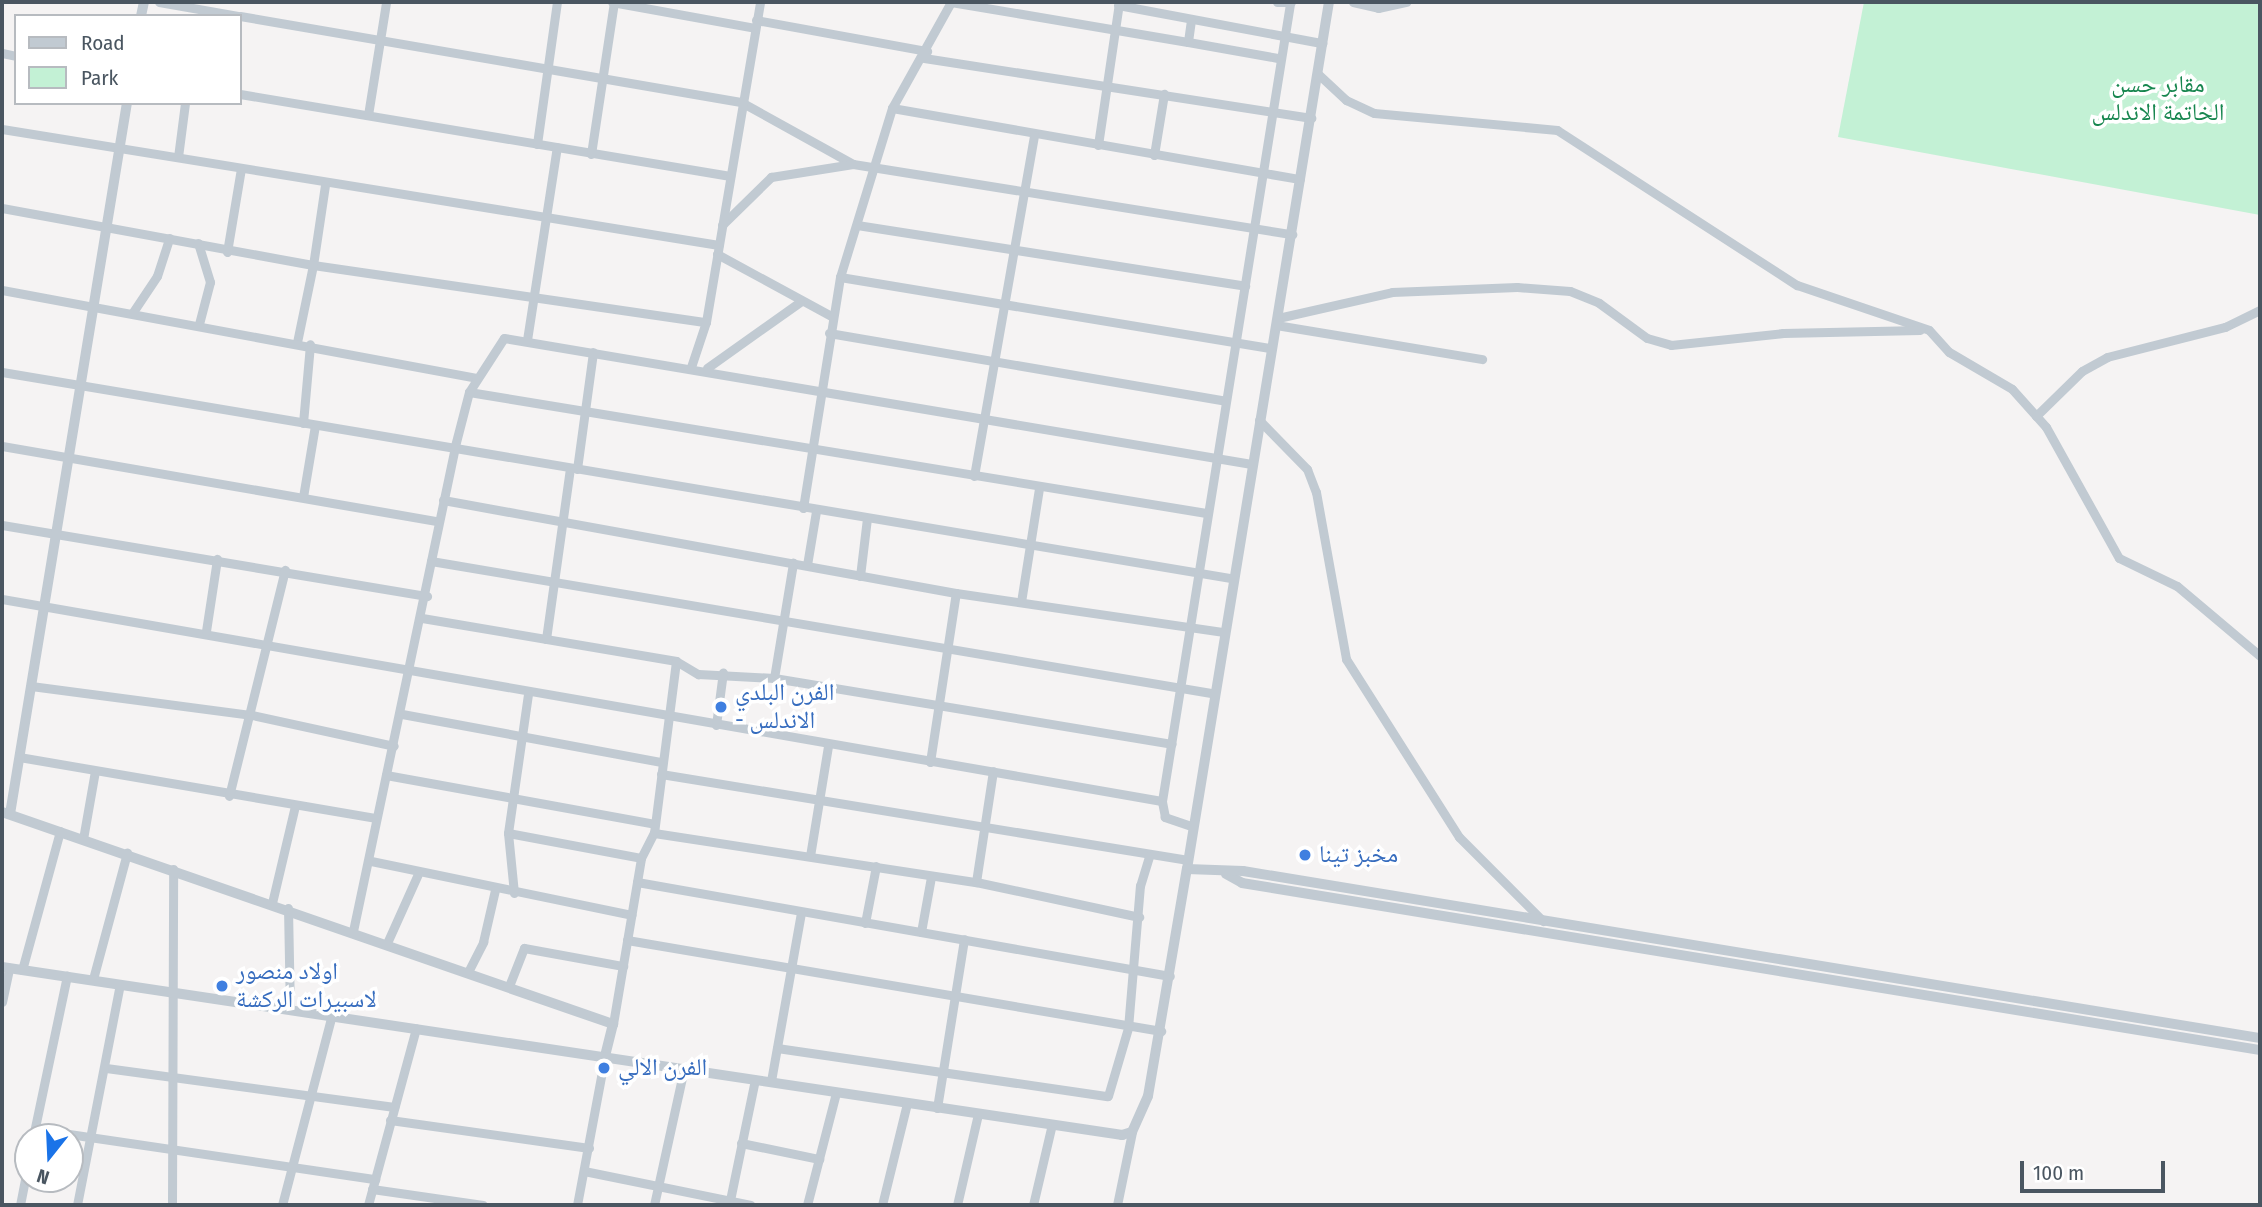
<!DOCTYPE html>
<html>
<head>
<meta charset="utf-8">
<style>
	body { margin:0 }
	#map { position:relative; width:2262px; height:1207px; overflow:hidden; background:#f5f3f3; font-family:"Fira Sans Condensed","Noto Naskh Arabic",sans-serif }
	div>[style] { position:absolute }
	.green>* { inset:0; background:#c3f1d5 }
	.minor>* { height:9px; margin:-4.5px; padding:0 4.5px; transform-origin:4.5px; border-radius:4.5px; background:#c1cad2 }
	.tertiary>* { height:10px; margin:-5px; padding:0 5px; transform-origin:5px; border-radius:5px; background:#c1cad2 }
	.dots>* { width:19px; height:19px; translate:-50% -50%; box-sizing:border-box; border:4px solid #fff; border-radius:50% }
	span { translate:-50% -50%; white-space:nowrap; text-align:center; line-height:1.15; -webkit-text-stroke:7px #fff; paint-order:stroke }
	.park-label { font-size:24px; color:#17864f }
	.shop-label { font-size:24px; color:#366cbe }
	.left { translate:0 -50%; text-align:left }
	.frame { position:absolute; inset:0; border:4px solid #4a5661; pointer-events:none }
	.legend { position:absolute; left:14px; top:14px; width:228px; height:91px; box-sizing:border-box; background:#fff; border:2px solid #b7bbc0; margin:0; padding:9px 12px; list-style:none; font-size:21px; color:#4a5661 }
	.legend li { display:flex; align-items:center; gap:14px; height:35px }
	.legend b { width:35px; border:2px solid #b7bbc0 }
	.north { position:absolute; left:14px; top:1123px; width:70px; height:70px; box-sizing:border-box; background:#fff; border:2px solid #b7bbc0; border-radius:50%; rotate:198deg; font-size:19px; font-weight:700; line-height:28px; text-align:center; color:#4a5661 }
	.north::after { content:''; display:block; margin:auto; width:24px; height:32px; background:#1a73e8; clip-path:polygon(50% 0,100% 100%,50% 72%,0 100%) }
	.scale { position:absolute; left:2020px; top:1161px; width:145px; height:32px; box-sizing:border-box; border:4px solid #4a5661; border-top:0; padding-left:9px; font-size:21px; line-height:24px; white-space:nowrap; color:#4a5661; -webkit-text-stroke:5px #fff; paint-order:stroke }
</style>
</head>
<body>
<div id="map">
	<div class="green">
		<div style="clip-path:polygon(1864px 2px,2260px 2px,2260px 215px,1838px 137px)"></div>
	</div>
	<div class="minor">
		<div style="left:159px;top:2px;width:80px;rotate:10deg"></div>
		<div style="left:612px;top:2px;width:145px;rotate:10.3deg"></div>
		<div style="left:951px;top:2px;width:240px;rotate:9.6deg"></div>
		<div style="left:1277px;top:2px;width:14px"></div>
		<div style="left:1353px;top:2px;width:26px;rotate:13deg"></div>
		<div style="left:1378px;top:8px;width:29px;rotate:-12deg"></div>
		<div style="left:1118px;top:5px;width:208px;rotate:10.6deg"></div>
		<div style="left:240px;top:16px;width:508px;rotate:9.74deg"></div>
		<div style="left:741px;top:102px;width:128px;rotate:29deg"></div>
		<div style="left:853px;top:164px;width:445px;rotate:9.1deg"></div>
		<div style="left:756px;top:20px;width:174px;rotate:10.3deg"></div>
		<div style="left:1191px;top:20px;width:22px;rotate:98deg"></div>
		<div style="left:1188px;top:42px;width:91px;rotate:10.1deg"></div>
		<div style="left:2px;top:53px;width:14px;rotate:12deg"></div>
		<div style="left:924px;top:58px;width:392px;rotate:8.8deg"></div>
		<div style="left:1317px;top:73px;width:40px;rotate:43deg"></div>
		<div style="left:1346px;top:100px;width:31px;rotate:25deg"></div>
		<div style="left:1374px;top:113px;width:184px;rotate:5.3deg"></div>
		<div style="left:1557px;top:130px;width:286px;rotate:32.9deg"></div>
		<div style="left:1797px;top:285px;width:139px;rotate:18.8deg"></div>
		<div style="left:1929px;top:330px;width:30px;rotate:48deg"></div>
		<div style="left:1949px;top:352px;width:73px;rotate:30.4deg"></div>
		<div style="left:2012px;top:389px;width:51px;rotate:48.2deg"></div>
		<div style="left:2046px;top:427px;width:150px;rotate:60.9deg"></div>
		<div style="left:2119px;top:558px;width:64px;rotate:25.8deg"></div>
		<div style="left:2177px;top:586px;width:109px;rotate:40.1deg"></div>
		<div style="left:240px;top:94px;width:497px;rotate:9.5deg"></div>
		<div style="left:892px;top:108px;width:414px;rotate:9.9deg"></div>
		<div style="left:368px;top:115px;width:114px;rotate:-80.9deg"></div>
		<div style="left:2px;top:129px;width:726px;rotate:9.19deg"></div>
		<div style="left:537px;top:144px;width:143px;rotate:-82deg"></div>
		<div style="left:1098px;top:145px;width:145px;rotate:-81.6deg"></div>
		<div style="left:591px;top:154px;width:154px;rotate:-81.4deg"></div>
		<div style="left:1154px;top:155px;width:62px;rotate:-80.7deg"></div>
		<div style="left:178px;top:157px;width:54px;rotate:-82.6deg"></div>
		<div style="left:325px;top:185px;width:81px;rotate:98.5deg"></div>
		<div style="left:313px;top:265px;width:397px;rotate:8.3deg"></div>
		<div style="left:2px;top:208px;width:316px;rotate:10.4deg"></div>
		<div style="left:313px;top:265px;width:79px;rotate:101.7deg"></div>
		<div style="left:722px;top:225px;width:69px;rotate:-44.4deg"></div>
		<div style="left:771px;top:177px;width:83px;rotate:-9deg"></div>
		<div style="left:857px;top:225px;width:393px;rotate:8.9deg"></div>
		<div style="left:198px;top:243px;width:41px;rotate:72.9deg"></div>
		<div style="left:210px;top:282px;width:43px;rotate:104.7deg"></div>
		<div style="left:227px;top:252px;width:85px;rotate:-80.5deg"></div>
		<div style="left:717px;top:254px;width:132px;rotate:28.5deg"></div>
		<div style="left:840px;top:277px;width:437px;rotate:9.4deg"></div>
		<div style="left:2px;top:290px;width:481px;rotate:10.5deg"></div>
		<div style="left:133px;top:312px;width:43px;rotate:-56.3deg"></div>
		<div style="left:157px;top:276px;width:40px;rotate:-72deg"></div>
		<div style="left:1278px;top:318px;width:117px;rotate:-12.8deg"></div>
		<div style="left:1392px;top:292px;width:125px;rotate:-2.3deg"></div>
		<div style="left:1517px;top:287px;width:53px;rotate:4.3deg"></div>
		<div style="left:1570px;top:291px;width:31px;rotate:22deg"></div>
		<div style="left:1599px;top:303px;width:59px;rotate:36.1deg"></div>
		<div style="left:1647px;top:338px;width:25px;rotate:16deg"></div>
		<div style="left:1671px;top:345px;width:113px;rotate:-6.1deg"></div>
		<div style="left:1783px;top:333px;width:137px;rotate:-1.3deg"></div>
		<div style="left:1276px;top:325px;width:209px;rotate:9.4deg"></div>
		<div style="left:829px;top:333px;width:402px;rotate:9.7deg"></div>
		<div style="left:527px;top:340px;width:195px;rotate:-81.2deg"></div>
		<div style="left:691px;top:367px;width:47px;rotate:-71.6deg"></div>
		<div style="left:706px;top:322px;width:325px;rotate:-80.4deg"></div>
		<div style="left:707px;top:368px;width:114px;rotate:-35.4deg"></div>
		<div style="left:2px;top:372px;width:1246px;rotate:9.52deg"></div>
		<div style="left:469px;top:392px;width:747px;rotate:9.32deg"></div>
		<div style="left:2036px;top:416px;width:64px;rotate:-44.4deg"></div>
		<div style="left:2082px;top:371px;width:29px;rotate:-29deg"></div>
		<div style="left:2107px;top:357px;width:122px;rotate:-14.3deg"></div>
		<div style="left:2225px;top:327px;width:39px;rotate:-26deg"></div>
		<div style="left:1259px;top:420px;width:69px;rotate:45.6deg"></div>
		<div style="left:1307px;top:469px;width:25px;rotate:69deg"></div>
		<div style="left:1316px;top:492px;width:170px;rotate:79.8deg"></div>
		<div style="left:1346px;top:659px;width:211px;rotate:57.6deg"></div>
		<div style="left:1459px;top:837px;width:119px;rotate:45deg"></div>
		<div style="left:303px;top:423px;width:79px;rotate:-84.9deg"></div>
		<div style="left:2px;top:446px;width:441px;rotate:9.8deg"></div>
		<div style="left:577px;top:469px;width:118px;rotate:-82.2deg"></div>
		<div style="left:974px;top:476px;width:346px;rotate:-80deg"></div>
		<div style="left:303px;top:497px;width:73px;rotate:-80.5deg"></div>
		<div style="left:443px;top:500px;width:521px;rotate:10.28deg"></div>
		<div style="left:956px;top:593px;width:269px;rotate:8.3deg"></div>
		<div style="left:803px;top:508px;width:234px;rotate:-80.9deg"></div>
		<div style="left:840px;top:277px;width:177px;rotate:-72.9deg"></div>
		<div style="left:892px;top:108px;width:121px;rotate:-60.9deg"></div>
		<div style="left:2px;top:525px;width:431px;rotate:9.5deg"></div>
		<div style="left:431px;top:561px;width:791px;rotate:9.61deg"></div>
		<div style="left:807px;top:565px;width:55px;rotate:-80.5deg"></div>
		<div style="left:860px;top:576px;width:58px;rotate:-83.1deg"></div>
		<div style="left:2px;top:599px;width:1177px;rotate:9.88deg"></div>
		<div style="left:1021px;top:602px;width:115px;rotate:-81deg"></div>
		<div style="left:422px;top:618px;width:258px;rotate:9.6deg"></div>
		<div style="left:676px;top:661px;width:26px;rotate:31deg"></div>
		<div style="left:698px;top:674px;width:76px;rotate:3deg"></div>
		<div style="left:774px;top:678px;width:403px;rotate:9.4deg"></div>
		<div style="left:206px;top:631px;width:73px;rotate:-81.3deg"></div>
		<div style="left:546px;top:639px;width:172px;rotate:-82deg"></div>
		<div style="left:774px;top:678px;width:117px;rotate:-80.6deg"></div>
		<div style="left:31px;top:686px;width:223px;rotate:7.5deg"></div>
		<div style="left:252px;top:715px;width:145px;rotate:12.3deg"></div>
		<div style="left:402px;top:714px;width:264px;rotate:10.5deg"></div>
		<div style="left:716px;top:725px;width:53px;rotate:-82.5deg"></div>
		<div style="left:19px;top:757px;width:361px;rotate:9.7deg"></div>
		<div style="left:930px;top:762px;width:171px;rotate:-81.3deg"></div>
		<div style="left:661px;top:774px;width:534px;rotate:9.27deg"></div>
		<div style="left:386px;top:775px;width:273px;rotate:10.3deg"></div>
		<div style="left:229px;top:796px;width:233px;rotate:-76.1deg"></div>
		<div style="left:1191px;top:826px;width:28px;rotate:-161deg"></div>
		<div style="left:1165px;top:817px;width:16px;rotate:-101deg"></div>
		<div style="left:1162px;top:801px;width:807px;rotate:-80.88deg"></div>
		<div style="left:508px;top:833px;width:135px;rotate:10.6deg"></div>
		<div style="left:654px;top:833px;width:326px;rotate:8.7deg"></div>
		<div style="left:976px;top:882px;width:167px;rotate:12.1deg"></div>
		<div style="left:83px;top:839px;width:69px;rotate:-80deg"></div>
		<div style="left:810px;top:856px;width:111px;rotate:-80.7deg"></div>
		<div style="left:371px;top:861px;width:266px;rotate:11.7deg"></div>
		<div style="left:637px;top:882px;width:541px;rotate:10deg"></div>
		<div style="left:976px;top:882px;width:112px;rotate:-81.3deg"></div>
		<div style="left:514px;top:893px;width:60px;rotate:-95.7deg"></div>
		<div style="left:508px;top:833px;width:140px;rotate:-81.8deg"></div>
		<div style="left:272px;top:903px;width:100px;rotate:-76.7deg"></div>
		<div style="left:288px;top:908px;width:100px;rotate:88.9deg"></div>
		<div style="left:865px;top:923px;width:58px;rotate:-79.1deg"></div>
		<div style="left:353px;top:931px;width:496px;rotate:-78.1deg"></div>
		<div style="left:455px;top:446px;width:56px;rotate:-75.5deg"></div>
		<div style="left:469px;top:392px;width:64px;rotate:-57.1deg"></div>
		<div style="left:504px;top:338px;width:758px;rotate:9.57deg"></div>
		<div style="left:921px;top:932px;width:56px;rotate:-79.7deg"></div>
		<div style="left:627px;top:940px;width:542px;rotate:9.67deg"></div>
		<div style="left:387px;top:943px;width:76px;rotate:-65.8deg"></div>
		<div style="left:22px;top:970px;width:144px;rotate:-74.7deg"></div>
		<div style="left:468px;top:972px;width:34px;rotate:-63deg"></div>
		<div style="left:483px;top:942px;width:53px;rotate:-77deg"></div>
		<div style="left:93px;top:979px;width:131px;rotate:-74.9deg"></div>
		<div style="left:509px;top:986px;width:41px;rotate:-68.5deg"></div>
		<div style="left:524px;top:948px;width:101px;rotate:10.3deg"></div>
		<div style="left:2px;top:1002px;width:35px;rotate:-78deg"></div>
		<div style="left:613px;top:1024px;width:168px;rotate:-80.4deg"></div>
		<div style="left:641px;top:858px;width:28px;rotate:-63deg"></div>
		<div style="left:654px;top:833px;width:173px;rotate:-82.7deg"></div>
		<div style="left:777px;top:1048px;width:334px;rotate:8.3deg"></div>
		<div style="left:1108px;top:1096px;width:71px;rotate:-73.6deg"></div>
		<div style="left:1128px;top:1028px;width:143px;rotate:-85.2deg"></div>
		<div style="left:1140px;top:886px;width:31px;rotate:-73deg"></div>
		<div style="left:106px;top:1068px;width:291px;rotate:7.7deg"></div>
		<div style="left:771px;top:1081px;width:171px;rotate:-79.9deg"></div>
		<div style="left:937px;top:1108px;width:171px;rotate:-80.9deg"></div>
		<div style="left:390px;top:1120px;width:201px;rotate:8deg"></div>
		<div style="left:35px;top:1129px;width:344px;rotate:8.4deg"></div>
		<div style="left:33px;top:1137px;width:165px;rotate:-78.1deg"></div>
		<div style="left:741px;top:1143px;width:80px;rotate:11.6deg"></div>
		<div style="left:584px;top:1171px;width:170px;rotate:11.5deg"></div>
		<div style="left:372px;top:1189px;width:112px;rotate:8.2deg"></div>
		<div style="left:20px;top:1205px;width:42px;rotate:-79deg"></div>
		<div style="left:77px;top:1205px;width:225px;rotate:-79deg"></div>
		<div style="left:172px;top:1205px;width:336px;rotate:-89.8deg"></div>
		<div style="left:282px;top:1205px;width:196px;rotate:-75.3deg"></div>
		<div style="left:368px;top:1205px;width:183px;rotate:-74.8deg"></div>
		<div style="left:577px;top:1205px;width:152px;rotate:-79.4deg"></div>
		<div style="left:654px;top:1205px;width:139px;rotate:-77.6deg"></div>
		<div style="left:729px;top:1205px;width:128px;rotate:-78.3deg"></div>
		<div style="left:807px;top:1205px;width:116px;rotate:-75.5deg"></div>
		<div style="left:882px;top:1205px;width:105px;rotate:-76.2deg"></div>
		<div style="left:957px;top:1205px;width:93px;rotate:-77deg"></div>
		<div style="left:1033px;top:1205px;width:79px;rotate:-76.8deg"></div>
		<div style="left:1117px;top:1205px;width:75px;rotate:-78.4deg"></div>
	</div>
	<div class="tertiary">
		<div style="left:141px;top:16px;width:14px;rotate:-78deg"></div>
		<div style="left:2px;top:812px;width:647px;rotate:19.14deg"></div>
		<div style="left:613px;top:1024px;width:33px;rotate:104deg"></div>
		<div style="left:10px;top:814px;width:721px;rotate:-80.66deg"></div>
		<div style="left:1187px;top:869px;width:879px;rotate:-80.7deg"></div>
		<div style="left:1226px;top:874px;width:18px;rotate:29deg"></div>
		<div style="left:1242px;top:883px;width:1032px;rotate:9.32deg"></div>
		<div style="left:2px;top:967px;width:1133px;rotate:8.53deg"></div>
		<div style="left:1122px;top:1135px;width:10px;rotate:-17deg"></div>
		<div style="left:1132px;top:1132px;width:39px;rotate:-66deg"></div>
		<div style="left:1148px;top:1096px;width:230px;rotate:-80.3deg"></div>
		<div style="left:1187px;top:869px;width:56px;rotate:2deg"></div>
		<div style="left:1243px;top:871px;width:1031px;rotate:9.33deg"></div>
	</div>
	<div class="dots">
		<div style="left:721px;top:707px;background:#3f7fe0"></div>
		<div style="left:1305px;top:855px;background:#3f7fe0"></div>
		<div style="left:222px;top:986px;background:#3f7fe0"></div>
		<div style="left:604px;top:1068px;background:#3f7fe0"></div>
	</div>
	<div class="park-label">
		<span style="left:2158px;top:99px">مقابر حسن<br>الخاتمة الاندلس</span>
	</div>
	<div class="shop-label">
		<span class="left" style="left:735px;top:707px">الفرن البلدي<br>- الاندلس</span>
		<span class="left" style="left:1319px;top:855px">مخبز تينا</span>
		<span class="left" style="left:236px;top:986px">اولاد منصور<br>لاسبيرات الركشة</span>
		<span class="left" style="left:618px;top:1068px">الفرن الالي</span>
	</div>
	<div class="frame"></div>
	<ul class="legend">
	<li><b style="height:9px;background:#c1cad2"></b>Road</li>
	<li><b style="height:19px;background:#c3f1d5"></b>Park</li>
	</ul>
	<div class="north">N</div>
	<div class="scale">100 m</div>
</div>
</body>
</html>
